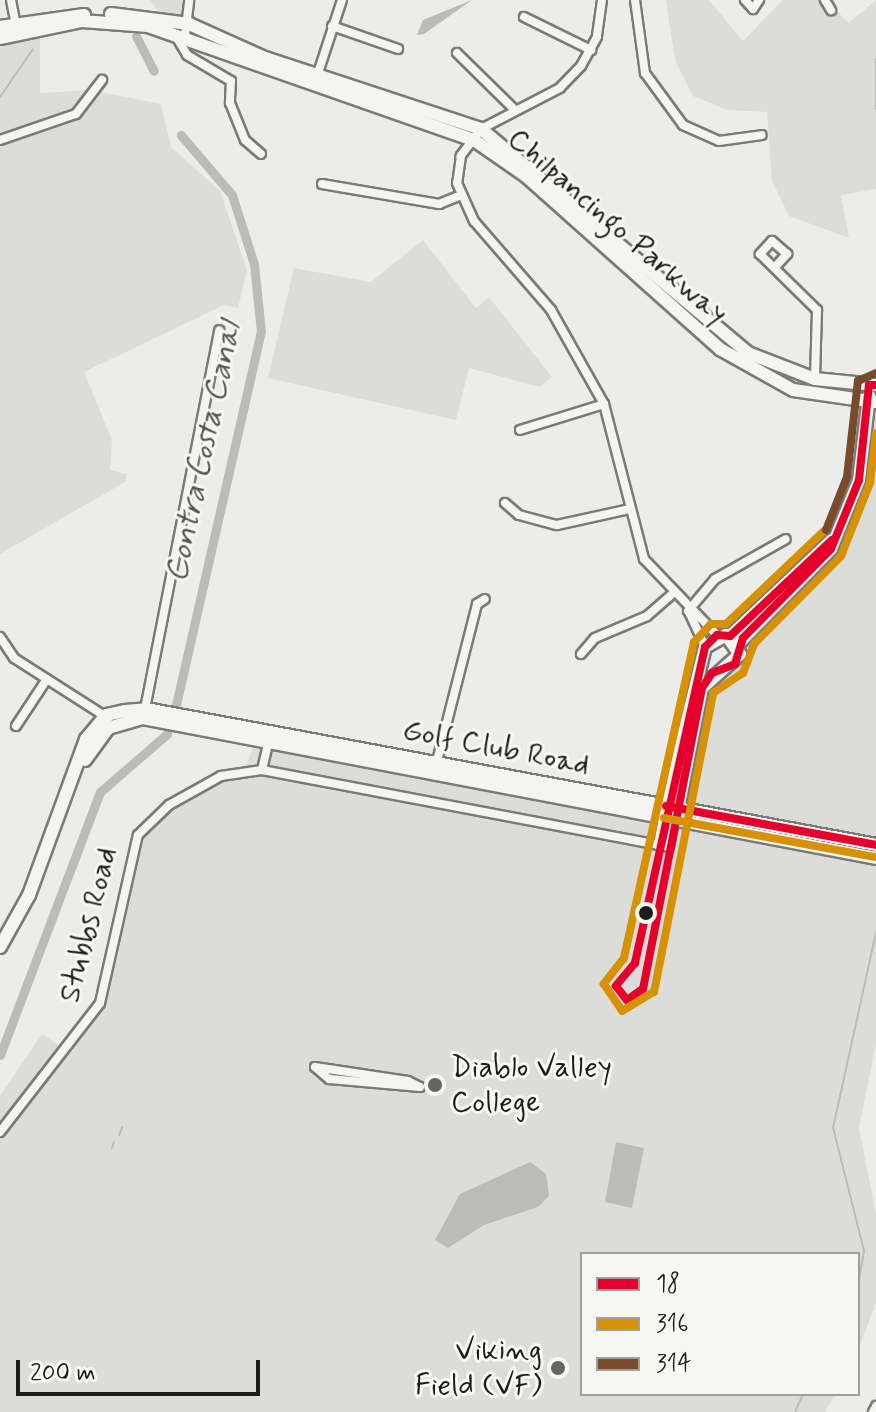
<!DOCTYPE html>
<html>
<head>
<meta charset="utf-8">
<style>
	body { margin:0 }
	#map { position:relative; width:876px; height:1412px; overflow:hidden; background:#ececea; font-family:Mynerve,sans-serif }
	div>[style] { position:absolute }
	.built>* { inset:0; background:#dcdcd9 }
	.water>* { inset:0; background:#bbbbb8 }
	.stream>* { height:2px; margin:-1px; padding:0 1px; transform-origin:1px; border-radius:1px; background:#bbbbb8 }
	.canal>* { height:9px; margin:-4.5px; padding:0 4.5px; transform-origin:4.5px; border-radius:4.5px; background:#bbbbb8 }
	.roads { filter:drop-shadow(2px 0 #7a7a79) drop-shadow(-2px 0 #7a7a79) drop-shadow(0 2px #7a7a79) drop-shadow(0 -2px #7a7a79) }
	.street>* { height:8px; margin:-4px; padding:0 4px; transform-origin:4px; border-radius:4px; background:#f4f4f2 }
	.secondary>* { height:12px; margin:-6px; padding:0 6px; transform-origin:6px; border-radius:6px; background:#f4f4f2 }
	.bus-1>* { height:8px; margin:-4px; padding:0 4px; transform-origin:4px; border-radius:4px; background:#e4002b }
	.bus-2>* { height:8px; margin:-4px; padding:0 4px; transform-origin:4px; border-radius:4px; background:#d69104 }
	.bus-3>* { height:8px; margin:-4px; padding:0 4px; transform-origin:4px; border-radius:4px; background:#7a4b2a }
	.dots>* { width:22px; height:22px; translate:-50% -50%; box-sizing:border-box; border:4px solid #f6f6f2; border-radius:50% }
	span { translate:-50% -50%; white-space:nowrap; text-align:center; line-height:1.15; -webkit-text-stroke:6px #f6f6f2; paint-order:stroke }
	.street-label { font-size:30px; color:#1c1c1c }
	.poi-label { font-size:30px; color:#1c1c1c }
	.left { translate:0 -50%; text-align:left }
	.right { translate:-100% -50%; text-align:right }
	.water-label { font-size:32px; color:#535352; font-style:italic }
	.legend { position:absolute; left:580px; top:1252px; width:280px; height:144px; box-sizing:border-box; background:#f6f6f2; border:2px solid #9f9f9c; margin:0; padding:10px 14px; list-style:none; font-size:24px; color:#1c1c1c }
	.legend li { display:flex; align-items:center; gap:16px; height:40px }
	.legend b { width:40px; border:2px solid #9f9f9c }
	.scale { position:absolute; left:16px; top:1360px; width:244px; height:36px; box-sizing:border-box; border:4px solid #1c1c1c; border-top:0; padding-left:10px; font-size:24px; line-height:28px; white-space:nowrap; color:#1c1c1c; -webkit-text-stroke:6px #f6f6f2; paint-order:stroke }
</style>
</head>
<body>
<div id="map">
	<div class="built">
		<div style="clip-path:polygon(150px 0,189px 0,189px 24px,164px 19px)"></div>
		<div style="clip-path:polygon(666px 0,709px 0,743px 41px,783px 0,825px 0,849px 23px,876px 0,876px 189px,841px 195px,849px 238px,789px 216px,772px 181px,767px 112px,728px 110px,693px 96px,675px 60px)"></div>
		<div style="clip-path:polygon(40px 29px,40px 93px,90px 90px,161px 104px,171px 147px,220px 191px,247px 270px,238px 308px,224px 305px,84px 372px,112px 440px,110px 470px,127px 474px,125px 482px,0 554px,0 38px)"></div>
		<div style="clip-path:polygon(423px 240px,476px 308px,489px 297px,552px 377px,540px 387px,469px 368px,456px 420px,268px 378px,294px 268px,371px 282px)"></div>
		<div style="clip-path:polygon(876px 402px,876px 845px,679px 808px,699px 696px,831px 549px,851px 501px,869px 403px)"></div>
		<div style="clip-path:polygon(255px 742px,876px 859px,876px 1044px,859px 1128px,876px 1214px,876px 1303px,858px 1350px,858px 1254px,582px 1254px,582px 1394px,835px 1394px,825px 1412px,0 1412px,0 1096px,42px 1034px,67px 1051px,100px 1003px,138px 835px,195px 789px,245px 769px)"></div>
	</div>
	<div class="water">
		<div style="clip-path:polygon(472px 0,424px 34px,417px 35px,423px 20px)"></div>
		<div style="clip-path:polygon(616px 1142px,644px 1148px,632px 1208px,605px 1202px)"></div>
		<div style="clip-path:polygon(530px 1162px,546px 1174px,549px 1196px,538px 1207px,484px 1225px,448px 1248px,435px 1240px,460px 1194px)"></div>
	</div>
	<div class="stream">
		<div style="left:876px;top:59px;width:50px;rotate:90deg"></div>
		<div style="left:0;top:97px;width:58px;rotate:-55.5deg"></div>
		<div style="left:119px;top:1135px;width:8px;rotate:-67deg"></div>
		<div style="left:112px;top:1148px;width:6px;rotate:-72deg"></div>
		<div style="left:858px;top:1285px;width:35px;rotate:-80deg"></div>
		<div style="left:864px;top:1251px;width:127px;rotate:-104.1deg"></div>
		<div style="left:833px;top:1128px;width:201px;rotate:-77.6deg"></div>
		<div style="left:795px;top:1412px;width:20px;rotate:-66deg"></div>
	</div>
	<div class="canal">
		<div style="left:136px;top:36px;width:39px;rotate:63deg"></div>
		<div style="left:176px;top:705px;width:383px;rotate:-77.2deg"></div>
		<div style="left:261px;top:332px;width:68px;rotate:-95.9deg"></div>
		<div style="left:254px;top:264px;width:72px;rotate:-107.7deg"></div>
		<div style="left:232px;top:195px;width:79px;rotate:-130.4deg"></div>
		<div style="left:0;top:1055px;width:281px;rotate:-69.2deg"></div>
		<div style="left:100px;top:792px;width:89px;rotate:-40.9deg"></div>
	</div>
	<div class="roads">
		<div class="street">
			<div style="left:11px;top:0;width:26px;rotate:79deg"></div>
			<div style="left:602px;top:0;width:37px;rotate:98deg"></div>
			<div style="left:597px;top:37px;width:33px;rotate:119deg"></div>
			<div style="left:581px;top:66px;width:30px;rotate:134deg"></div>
			<div style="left:560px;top:88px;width:89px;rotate:152.6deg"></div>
			<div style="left:481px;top:129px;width:34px;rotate:127deg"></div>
			<div style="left:461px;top:156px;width:27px;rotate:98deg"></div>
			<div style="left:457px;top:183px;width:42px;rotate:65.9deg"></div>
			<div style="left:474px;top:221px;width:118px;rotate:49.1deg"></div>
			<div style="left:551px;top:310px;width:108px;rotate:60.6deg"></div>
			<div style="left:604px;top:404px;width:160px;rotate:75.5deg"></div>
			<div style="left:644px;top:559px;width:105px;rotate:46.2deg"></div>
			<div style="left:635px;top:0;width:74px;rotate:82.2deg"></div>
			<div style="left:645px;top:73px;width:64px;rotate:53.8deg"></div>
			<div style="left:683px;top:125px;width:39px;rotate:24deg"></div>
			<div style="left:719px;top:141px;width:43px;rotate:-7.9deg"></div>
			<div style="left:745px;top:0;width:12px;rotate:48deg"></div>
			<div style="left:753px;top:9px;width:11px;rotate:-56deg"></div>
			<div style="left:825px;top:0;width:12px;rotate:59deg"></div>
			<div style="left:524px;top:17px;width:75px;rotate:26.2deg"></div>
			<div style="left:332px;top:26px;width:70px;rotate:19.2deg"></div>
			<div style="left:174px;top:33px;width:26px;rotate:59deg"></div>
			<div style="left:187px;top:55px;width:51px;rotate:30.6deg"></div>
			<div style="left:231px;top:81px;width:22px;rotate:93deg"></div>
			<div style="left:230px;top:103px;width:40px;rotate:68deg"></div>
			<div style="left:245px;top:140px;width:21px;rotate:41deg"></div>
			<div style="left:185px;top:35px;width:35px;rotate:-83deg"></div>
			<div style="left:457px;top:53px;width:81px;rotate:44.5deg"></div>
			<div style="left:316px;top:79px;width:83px;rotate:-71.8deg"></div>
			<div style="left:0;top:140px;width:80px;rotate:-18.9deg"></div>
			<div style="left:76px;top:114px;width:43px;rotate:-52.6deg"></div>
			<div style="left:322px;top:184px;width:119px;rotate:9.7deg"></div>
			<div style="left:439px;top:204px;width:24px;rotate:-22deg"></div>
			<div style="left:775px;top:267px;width:18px;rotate:-47deg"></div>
			<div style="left:787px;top:254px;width:20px;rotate:-139deg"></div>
			<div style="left:772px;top:241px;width:18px;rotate:133deg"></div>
			<div style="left:760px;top:254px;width:80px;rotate:44.5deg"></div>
			<div style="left:817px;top:310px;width:69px;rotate:91.7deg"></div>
			<div style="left:520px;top:430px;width:88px;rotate:-17.2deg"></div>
			<div style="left:505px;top:503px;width:18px;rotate:41deg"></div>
			<div style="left:519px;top:515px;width:39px;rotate:15deg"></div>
			<div style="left:557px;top:525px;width:75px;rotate:-12.4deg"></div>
			<div style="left:688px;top:611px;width:42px;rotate:-49.8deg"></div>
			<div style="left:715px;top:579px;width:81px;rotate:-29.4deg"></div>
			<div style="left:689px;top:612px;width:38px;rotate:65deg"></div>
			<div style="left:0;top:637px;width:25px;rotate:56deg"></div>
			<div style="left:14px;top:658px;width:112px;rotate:32.6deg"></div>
			<div style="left:581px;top:654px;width:21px;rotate:-49deg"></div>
			<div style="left:595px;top:638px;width:56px;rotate:-22.9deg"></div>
			<div style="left:647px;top:616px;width:32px;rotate:-41deg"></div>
			<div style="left:144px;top:714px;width:391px;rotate:-78.9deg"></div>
			<div style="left:16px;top:726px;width:56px;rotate:-56.6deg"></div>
			<div style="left:436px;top:765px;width:166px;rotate:-75.7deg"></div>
			<div style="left:477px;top:604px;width:9px;rotate:-32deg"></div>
			<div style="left:262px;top:770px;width:32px;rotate:-77deg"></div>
			<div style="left:658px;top:845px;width:27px;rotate:-80deg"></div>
			<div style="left:315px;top:1067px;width:94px;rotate:8.6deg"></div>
			<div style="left:408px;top:1081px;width:13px;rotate:27deg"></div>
			<div style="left:420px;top:1087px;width:91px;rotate:-175deg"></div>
			<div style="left:329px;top:1079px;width:18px;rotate:-139deg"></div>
			<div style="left:0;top:1132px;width:163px;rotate:-52.2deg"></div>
			<div style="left:100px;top:1003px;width:172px;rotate:-77.3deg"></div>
			<div style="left:138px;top:835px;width:43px;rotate:-44.1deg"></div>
			<div style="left:169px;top:805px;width:60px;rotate:-29.1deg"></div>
			<div style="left:221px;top:776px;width:41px;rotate:-8.3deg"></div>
			<div style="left:262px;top:770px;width:414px;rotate:10.7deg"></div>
			<div style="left:669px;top:847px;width:26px;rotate:-79deg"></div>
			<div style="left:873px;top:1412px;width:7px;rotate:-63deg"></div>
		</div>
		<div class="secondary">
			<div style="left:111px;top:14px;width:79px;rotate:7.3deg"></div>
			<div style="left:189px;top:24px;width:83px;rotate:24.1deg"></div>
			<div style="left:265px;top:58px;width:227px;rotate:18.2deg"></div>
			<div style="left:481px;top:129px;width:349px;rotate:40deg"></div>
			<div style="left:748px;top:353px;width:72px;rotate:21.2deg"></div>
			<div style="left:815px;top:379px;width:61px;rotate:5.6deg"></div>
			<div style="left:0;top:27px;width:85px;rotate:-8.1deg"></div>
			<div style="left:0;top:38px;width:84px;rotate:-11.7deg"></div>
			<div style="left:82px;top:21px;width:66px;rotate:4.3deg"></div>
			<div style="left:148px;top:26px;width:345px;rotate:19.3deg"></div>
			<div style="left:474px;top:140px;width:63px;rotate:34.7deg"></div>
			<div style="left:526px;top:176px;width:260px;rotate:41.7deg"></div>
			<div style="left:720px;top:349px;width:84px;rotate:29.3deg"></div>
			<div style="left:793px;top:390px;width:84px;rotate:8.2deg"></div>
			<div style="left:730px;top:636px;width:140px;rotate:-43.3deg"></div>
			<div style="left:738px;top:644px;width:133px;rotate:-45.6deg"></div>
			<div style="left:831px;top:549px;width:74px;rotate:-67.9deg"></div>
			<div style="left:859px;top:480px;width:85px;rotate:-83.2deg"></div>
			<div style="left:85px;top:760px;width:39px;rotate:-54deg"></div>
			<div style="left:108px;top:728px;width:36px;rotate:-16deg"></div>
			<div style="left:143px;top:718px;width:746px;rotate:10.81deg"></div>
			<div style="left:665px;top:811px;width:169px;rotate:-76.3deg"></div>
			<div style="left:705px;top:647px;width:24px;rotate:-30deg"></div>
			<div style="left:726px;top:635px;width:24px;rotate:54deg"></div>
			<div style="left:740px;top:654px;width:51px;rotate:138.2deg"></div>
			<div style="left:702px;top:688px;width:128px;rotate:101.2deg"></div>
			<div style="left:0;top:947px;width:60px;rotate:-60.9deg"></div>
			<div style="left:29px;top:895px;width:166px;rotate:-69.9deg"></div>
			<div style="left:86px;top:739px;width:31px;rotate:-50deg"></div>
			<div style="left:106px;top:715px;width:19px;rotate:-12deg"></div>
			<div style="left:125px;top:711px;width:21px;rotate:-5deg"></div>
			<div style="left:146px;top:709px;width:743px;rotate:10.55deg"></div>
		</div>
	</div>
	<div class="bus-1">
		<div style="left:832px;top:540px;width:140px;rotate:136.7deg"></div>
		<div style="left:730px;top:636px;width:13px;rotate:-176deg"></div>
		<div style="left:717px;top:635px;width:17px;rotate:135deg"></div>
		<div style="left:705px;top:647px;width:324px;rotate:102.5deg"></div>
		<div style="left:635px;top:963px;width:30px;rotate:130deg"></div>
		<div style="left:616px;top:986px;width:18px;rotate:52deg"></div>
		<div style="left:627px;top:1000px;width:19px;rotate:-35deg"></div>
		<div style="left:643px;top:989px;width:307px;rotate:-78.9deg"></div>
		<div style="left:702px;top:688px;width:18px;rotate:-56deg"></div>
		<div style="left:712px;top:673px;width:25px;rotate:-21deg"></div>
		<div style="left:735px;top:664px;width:27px;rotate:-73deg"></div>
		<div style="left:743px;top:638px;width:125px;rotate:-45.3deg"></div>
		<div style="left:831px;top:549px;width:74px;rotate:-67.9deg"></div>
		<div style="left:859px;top:480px;width:96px;rotate:-84deg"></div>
		<div style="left:869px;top:385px;width:7px"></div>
		<div style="left:666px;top:806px;width:214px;rotate:10.5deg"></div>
	</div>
	<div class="bus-2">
		<div style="left:824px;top:531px;width:135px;rotate:136.5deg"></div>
		<div style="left:726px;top:624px;width:15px;rotate:180deg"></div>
		<div style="left:711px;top:624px;width:25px;rotate:133deg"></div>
		<div style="left:694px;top:642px;width:324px;rotate:102.5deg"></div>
		<div style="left:624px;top:958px;width:33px;rotate:128deg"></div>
		<div style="left:604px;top:984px;width:32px;rotate:56deg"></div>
		<div style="left:622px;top:1011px;width:37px;rotate:-31deg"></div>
		<div style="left:654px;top:992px;width:305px;rotate:-78.8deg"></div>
		<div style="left:713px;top:693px;width:36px;rotate:-34deg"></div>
		<div style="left:743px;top:673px;width:31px;rotate:-69deg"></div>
		<div style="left:754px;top:644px;width:124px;rotate:-45.3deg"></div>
		<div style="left:841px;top:556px;width:79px;rotate:-68.3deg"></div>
		<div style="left:870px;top:483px;width:50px;rotate:-83.2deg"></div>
		<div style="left:664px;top:818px;width:214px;rotate:10.5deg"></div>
	</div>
	<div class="bus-3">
		<div style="left:826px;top:530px;width:57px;rotate:-68.4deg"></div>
		<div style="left:847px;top:477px;width:97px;rotate:-83.5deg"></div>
		<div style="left:858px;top:381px;width:20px;rotate:-24deg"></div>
	</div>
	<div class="dots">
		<div style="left:646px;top:913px;background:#1c1c1c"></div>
		<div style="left:435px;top:1085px;background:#656564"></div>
		<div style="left:558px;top:1368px;background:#656564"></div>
	</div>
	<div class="street-label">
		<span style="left:617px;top:227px;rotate:41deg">Chilpancingo Parkway</span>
		<span style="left:496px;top:748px;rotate:11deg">Golf Club Road</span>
		<span style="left:89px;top:925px;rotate:-76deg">Stubbs Road</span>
	</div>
	<div class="poi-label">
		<span class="left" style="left:451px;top:1085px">Diablo Valley<br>College</span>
		<span class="right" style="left:542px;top:1368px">Viking<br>Field (VF)</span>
	</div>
	<div class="water-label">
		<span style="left:204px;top:452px;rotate:-78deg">Contra Costa Canal</span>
	</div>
	<ul class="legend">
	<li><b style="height:10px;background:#e4002b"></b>18</li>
	<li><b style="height:10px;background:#d69104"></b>316</li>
	<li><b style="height:10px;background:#7a4b2a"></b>314</li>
	</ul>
	<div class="scale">200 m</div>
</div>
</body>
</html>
